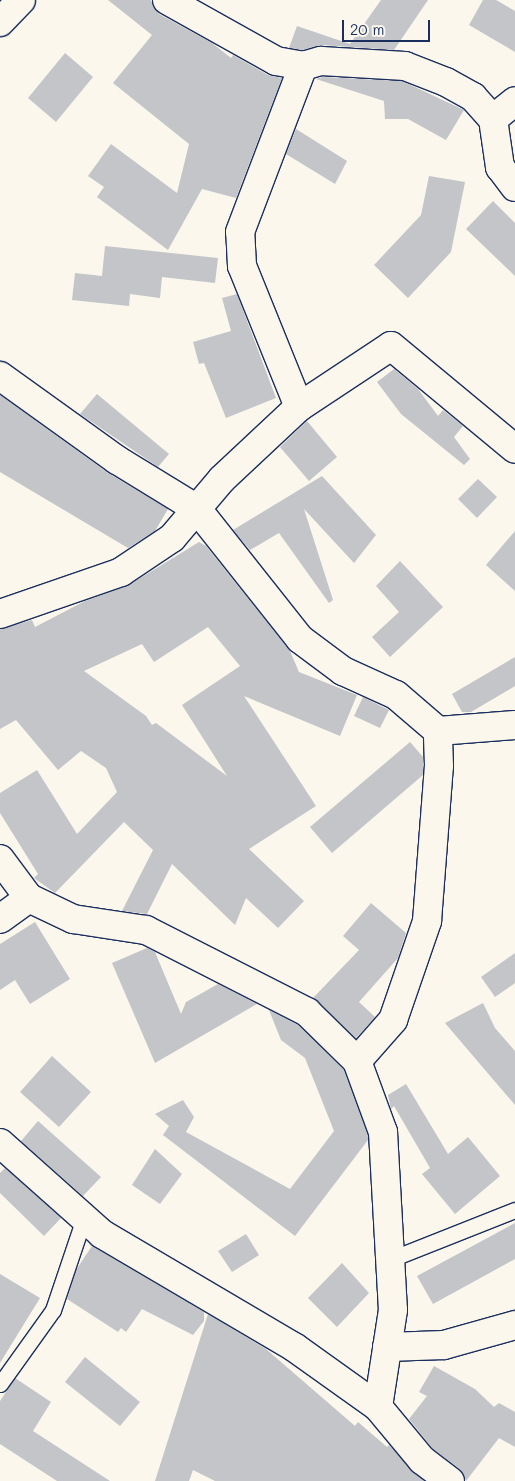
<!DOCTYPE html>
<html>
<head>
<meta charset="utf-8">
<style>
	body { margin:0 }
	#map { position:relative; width:515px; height:1481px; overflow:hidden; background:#fbf7ec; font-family:Mali,sans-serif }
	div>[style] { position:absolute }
	.building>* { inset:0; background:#c3c5c9 }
	.roads { filter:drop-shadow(1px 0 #1b2f5e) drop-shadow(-1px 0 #1b2f5e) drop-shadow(0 1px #1b2f5e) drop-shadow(0 -1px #1b2f5e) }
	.service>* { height:15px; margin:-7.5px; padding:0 7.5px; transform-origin:7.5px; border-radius:7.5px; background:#fbf7ec }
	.minor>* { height:28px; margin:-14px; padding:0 14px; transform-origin:14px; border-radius:14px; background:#fbf7ec }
	.tertiary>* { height:28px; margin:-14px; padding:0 14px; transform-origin:14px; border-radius:14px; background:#fbf7ec }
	span { translate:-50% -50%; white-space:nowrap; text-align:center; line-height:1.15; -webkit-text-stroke:4.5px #fbf7ec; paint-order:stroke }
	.scale { position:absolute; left:342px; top:20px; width:88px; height:22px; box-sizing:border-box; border:2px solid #1b2f5e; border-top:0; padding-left:6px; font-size:15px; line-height:18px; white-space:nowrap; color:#1b2f5e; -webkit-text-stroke:4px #fbf7ec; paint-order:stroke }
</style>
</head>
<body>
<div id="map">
	<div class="building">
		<div style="clip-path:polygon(108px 0,151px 0,159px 14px,212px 43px,231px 58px,233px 55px,268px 75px,282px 78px,236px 198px,202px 189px,168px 250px,97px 197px,104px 187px,88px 176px,111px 144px,177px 193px,189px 144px,113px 83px,152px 35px)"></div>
		<div style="clip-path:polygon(381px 0,428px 0,394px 50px,322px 45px,302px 50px,289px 48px,297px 26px,350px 44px)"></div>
		<div style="clip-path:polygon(483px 0,496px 0,515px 11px,515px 52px,469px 25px)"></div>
		<div style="clip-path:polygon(65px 53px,93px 77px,56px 122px,28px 98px)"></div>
		<div style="clip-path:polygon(323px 77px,402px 81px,464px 110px,446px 140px,408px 119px,385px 119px,384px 101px,316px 79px)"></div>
		<div style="clip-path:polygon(296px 129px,347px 161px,335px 184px,286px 154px)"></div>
		<div style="clip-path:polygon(429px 176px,465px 182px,451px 252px,408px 298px,374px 265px,421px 215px)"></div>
		<div style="clip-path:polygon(493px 201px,515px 223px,515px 276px,466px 229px)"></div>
		<div style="clip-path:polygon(105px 246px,218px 258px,215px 283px,162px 277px,160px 298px,130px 294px,129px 306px,72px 300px,75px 273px,102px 276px)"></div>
		<div style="clip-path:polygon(237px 294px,276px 398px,226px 418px,204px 363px,199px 364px,193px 342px,231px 331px,222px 298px)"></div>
		<div style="clip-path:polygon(394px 369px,418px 389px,438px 416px,443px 410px,463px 426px,454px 437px,470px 459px,464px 465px,401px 414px,377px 382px)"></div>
		<div style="clip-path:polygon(97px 394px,169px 454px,158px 467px,80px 414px)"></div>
		<div style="clip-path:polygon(0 395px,108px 473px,168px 509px,155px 531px,128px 548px,0 472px)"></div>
		<div style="clip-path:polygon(307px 421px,337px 457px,309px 481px,280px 447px)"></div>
		<div style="clip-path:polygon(322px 476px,376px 535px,354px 563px,304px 509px,333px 600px,329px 603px,279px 533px,250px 550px,233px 530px)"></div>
		<div style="clip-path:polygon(478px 479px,497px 497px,477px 518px,458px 499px)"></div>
		<div style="clip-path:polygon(515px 531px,515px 591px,486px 565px)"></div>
		<div style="clip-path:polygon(evenodd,199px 542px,206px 546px,290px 651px,299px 672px,357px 695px,340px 736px,244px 696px,316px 806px,249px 849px,304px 901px,278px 928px,246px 898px,235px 925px,172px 864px,147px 914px,122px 911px,153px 850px,124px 822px,55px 893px,34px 878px,38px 874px,0 813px,0 793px,37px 770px,77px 834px,117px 792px,106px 768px,81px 751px,58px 770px,16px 720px,0 729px,0 629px,32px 620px,35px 627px,85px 601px,129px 585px,199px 542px,208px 627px,240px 666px,182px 705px,227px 776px,156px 723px,152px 725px,146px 716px,84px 671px,142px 644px,154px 662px,208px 627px)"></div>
		<div style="clip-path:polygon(400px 561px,443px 607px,390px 657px,372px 637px,399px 612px,376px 586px)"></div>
		<div style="clip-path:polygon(515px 657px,515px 686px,471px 712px,462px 712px,452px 694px)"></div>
		<div style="clip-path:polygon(363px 697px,389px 710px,380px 728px,354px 716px)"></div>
		<div style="clip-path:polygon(410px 742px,423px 757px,423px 775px,332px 853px,310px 827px)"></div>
		<div style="clip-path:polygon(371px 903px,406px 933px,398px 958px,359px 1002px,375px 1017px,356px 1038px,313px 998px,359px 950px,343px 936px)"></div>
		<div style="clip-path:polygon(35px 922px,70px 979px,30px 1004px,15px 980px,0 990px,0 944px)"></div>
		<div style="clip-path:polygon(147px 948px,155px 952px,181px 1014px,186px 1002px,218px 984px,257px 1004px,155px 1063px,112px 963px)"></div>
		<div style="clip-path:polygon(515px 953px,515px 983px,495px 997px,481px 977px)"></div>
		<div style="clip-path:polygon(483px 1003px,495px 1028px,515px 1051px,515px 1105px,445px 1023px)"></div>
		<div style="clip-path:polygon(269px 1010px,298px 1025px,344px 1070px,368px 1135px,368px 1140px,295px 1236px,163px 1135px,169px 1126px,155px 1114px,183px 1100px,194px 1117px,186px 1132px,290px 1189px,334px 1131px,305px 1058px,281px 1040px)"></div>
		<div style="clip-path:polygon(52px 1056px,91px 1092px,59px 1127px,20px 1092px)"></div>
		<div style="clip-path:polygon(406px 1084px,448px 1154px,468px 1137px,500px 1176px,455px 1214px,422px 1174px,430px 1168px,394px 1106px,391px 1109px,388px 1095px)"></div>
		<div style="clip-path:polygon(38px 1121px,101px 1177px,83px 1196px,21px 1141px)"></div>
		<div style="clip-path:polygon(155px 1149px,182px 1174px,160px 1204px,132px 1185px)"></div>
		<div style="clip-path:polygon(5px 1168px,61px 1218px,44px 1236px,0 1193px,0 1173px)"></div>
		<div style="clip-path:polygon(515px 1223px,515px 1259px,433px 1304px,417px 1276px)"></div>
		<div style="clip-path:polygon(246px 1234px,259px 1255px,232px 1272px,218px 1251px)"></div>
		<div style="clip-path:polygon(92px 1246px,204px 1312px,204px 1321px,193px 1335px,142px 1309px,126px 1332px,121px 1328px,118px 1332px,67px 1299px,76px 1270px)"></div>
		<div style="clip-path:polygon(342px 1263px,369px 1293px,337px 1327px,308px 1298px)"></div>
		<div style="clip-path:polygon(0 1274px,40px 1298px,0 1363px)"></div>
		<div style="clip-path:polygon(208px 1314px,266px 1349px,355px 1426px,358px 1422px,387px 1447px,389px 1445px,424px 1481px,215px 1481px,193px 1470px,189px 1481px,155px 1481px)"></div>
		<div style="clip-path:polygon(85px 1357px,140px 1402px,120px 1426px,65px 1382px)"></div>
		<div style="clip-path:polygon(434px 1366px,475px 1389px,494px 1407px,499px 1403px,515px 1412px,515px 1447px,499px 1438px,466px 1481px,460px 1469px,433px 1449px,409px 1419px,427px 1396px,419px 1392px)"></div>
		<div style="clip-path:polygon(15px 1378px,51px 1402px,33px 1431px,110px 1481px,57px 1481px,0 1444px,0 1401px)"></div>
	</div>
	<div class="roads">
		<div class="service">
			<div style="left:391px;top:1259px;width:133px;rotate:-21.6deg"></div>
			<div style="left:0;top:1384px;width:91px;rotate:-54.4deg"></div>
			<div style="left:53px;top:1310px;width:97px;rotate:-71.4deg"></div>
		</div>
		<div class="minor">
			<div style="left:167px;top:0;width:125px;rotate:29.2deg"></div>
			<div style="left:276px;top:61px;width:27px;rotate:10deg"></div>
			<div style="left:303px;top:66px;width:19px;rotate:-16deg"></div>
			<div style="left:321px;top:61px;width:84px;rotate:3.4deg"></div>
			<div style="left:405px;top:66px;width:44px;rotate:21.3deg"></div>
			<div style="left:446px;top:82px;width:31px;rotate:29deg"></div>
			<div style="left:473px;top:97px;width:30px;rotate:48deg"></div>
			<div style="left:493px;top:119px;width:49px;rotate:81.7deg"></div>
			<div style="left:500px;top:167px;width:25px;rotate:53deg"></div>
			<div style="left:493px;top:119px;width:28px;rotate:-39deg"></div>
			<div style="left:0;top:376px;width:144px;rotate:35.7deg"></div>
			<div style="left:117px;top:460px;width:94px;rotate:31.5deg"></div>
			<div style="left:197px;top:509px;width:166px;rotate:51.6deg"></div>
			<div style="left:300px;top:639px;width:54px;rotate:36.7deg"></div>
			<div style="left:343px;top:671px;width:58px;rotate:24.4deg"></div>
			<div style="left:396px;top:695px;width:55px;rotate:40.6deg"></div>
			<div style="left:438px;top:731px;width:77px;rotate:-4.5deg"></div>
			<div style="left:299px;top:407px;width:152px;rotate:-112deg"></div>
			<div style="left:242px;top:266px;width:34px;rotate:-93deg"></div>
			<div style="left:240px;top:232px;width:178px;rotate:-69.2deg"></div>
			<div style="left:0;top:614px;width:128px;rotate:-19.1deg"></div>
			<div style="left:121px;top:572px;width:61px;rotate:-33.7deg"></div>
			<div style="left:172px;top:538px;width:77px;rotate:-49.7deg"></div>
			<div style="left:222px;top:479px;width:105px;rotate:-43.1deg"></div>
			<div style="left:299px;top:407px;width:110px;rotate:-33.5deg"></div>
			<div style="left:391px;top:346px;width:161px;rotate:39.7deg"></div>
			<div style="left:0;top:859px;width:49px;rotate:53.4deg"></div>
			<div style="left:29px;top:898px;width:49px;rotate:25.5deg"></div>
			<div style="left:73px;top:919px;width:74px;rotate:8.6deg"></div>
			<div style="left:146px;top:930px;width:181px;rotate:27deg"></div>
			<div style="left:307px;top:1012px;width:70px;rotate:44.4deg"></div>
			<div style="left:357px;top:1061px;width:76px;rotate:69.9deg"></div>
			<div style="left:383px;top:1132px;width:178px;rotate:86.8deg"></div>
			<div style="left:393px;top:1310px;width:98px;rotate:98.8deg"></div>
			<div style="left:0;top:919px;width:36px;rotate:-36deg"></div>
			<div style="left:357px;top:1061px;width:55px;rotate:-48.7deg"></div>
			<div style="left:393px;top:1020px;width:105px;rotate:-71deg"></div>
			<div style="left:427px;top:921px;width:155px;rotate:-85.6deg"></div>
			<div style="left:439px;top:766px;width:35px;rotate:-92deg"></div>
			<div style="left:0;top:1143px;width:137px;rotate:41.7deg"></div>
			<div style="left:102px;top:1234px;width:223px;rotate:30.5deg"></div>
			<div style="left:294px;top:1347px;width:103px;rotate:35.5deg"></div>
			<div style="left:378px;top:1407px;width:69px;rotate:50.3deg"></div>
			<div style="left:422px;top:1460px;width:35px;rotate:37deg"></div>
			<div style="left:387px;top:1347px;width:57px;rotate:-2deg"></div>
			<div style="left:444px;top:1345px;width:74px;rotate:-15.7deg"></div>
		</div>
		<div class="tertiary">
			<div style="left:0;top:22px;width:30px;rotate:-46deg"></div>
		</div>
	</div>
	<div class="scale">20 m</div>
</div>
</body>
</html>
